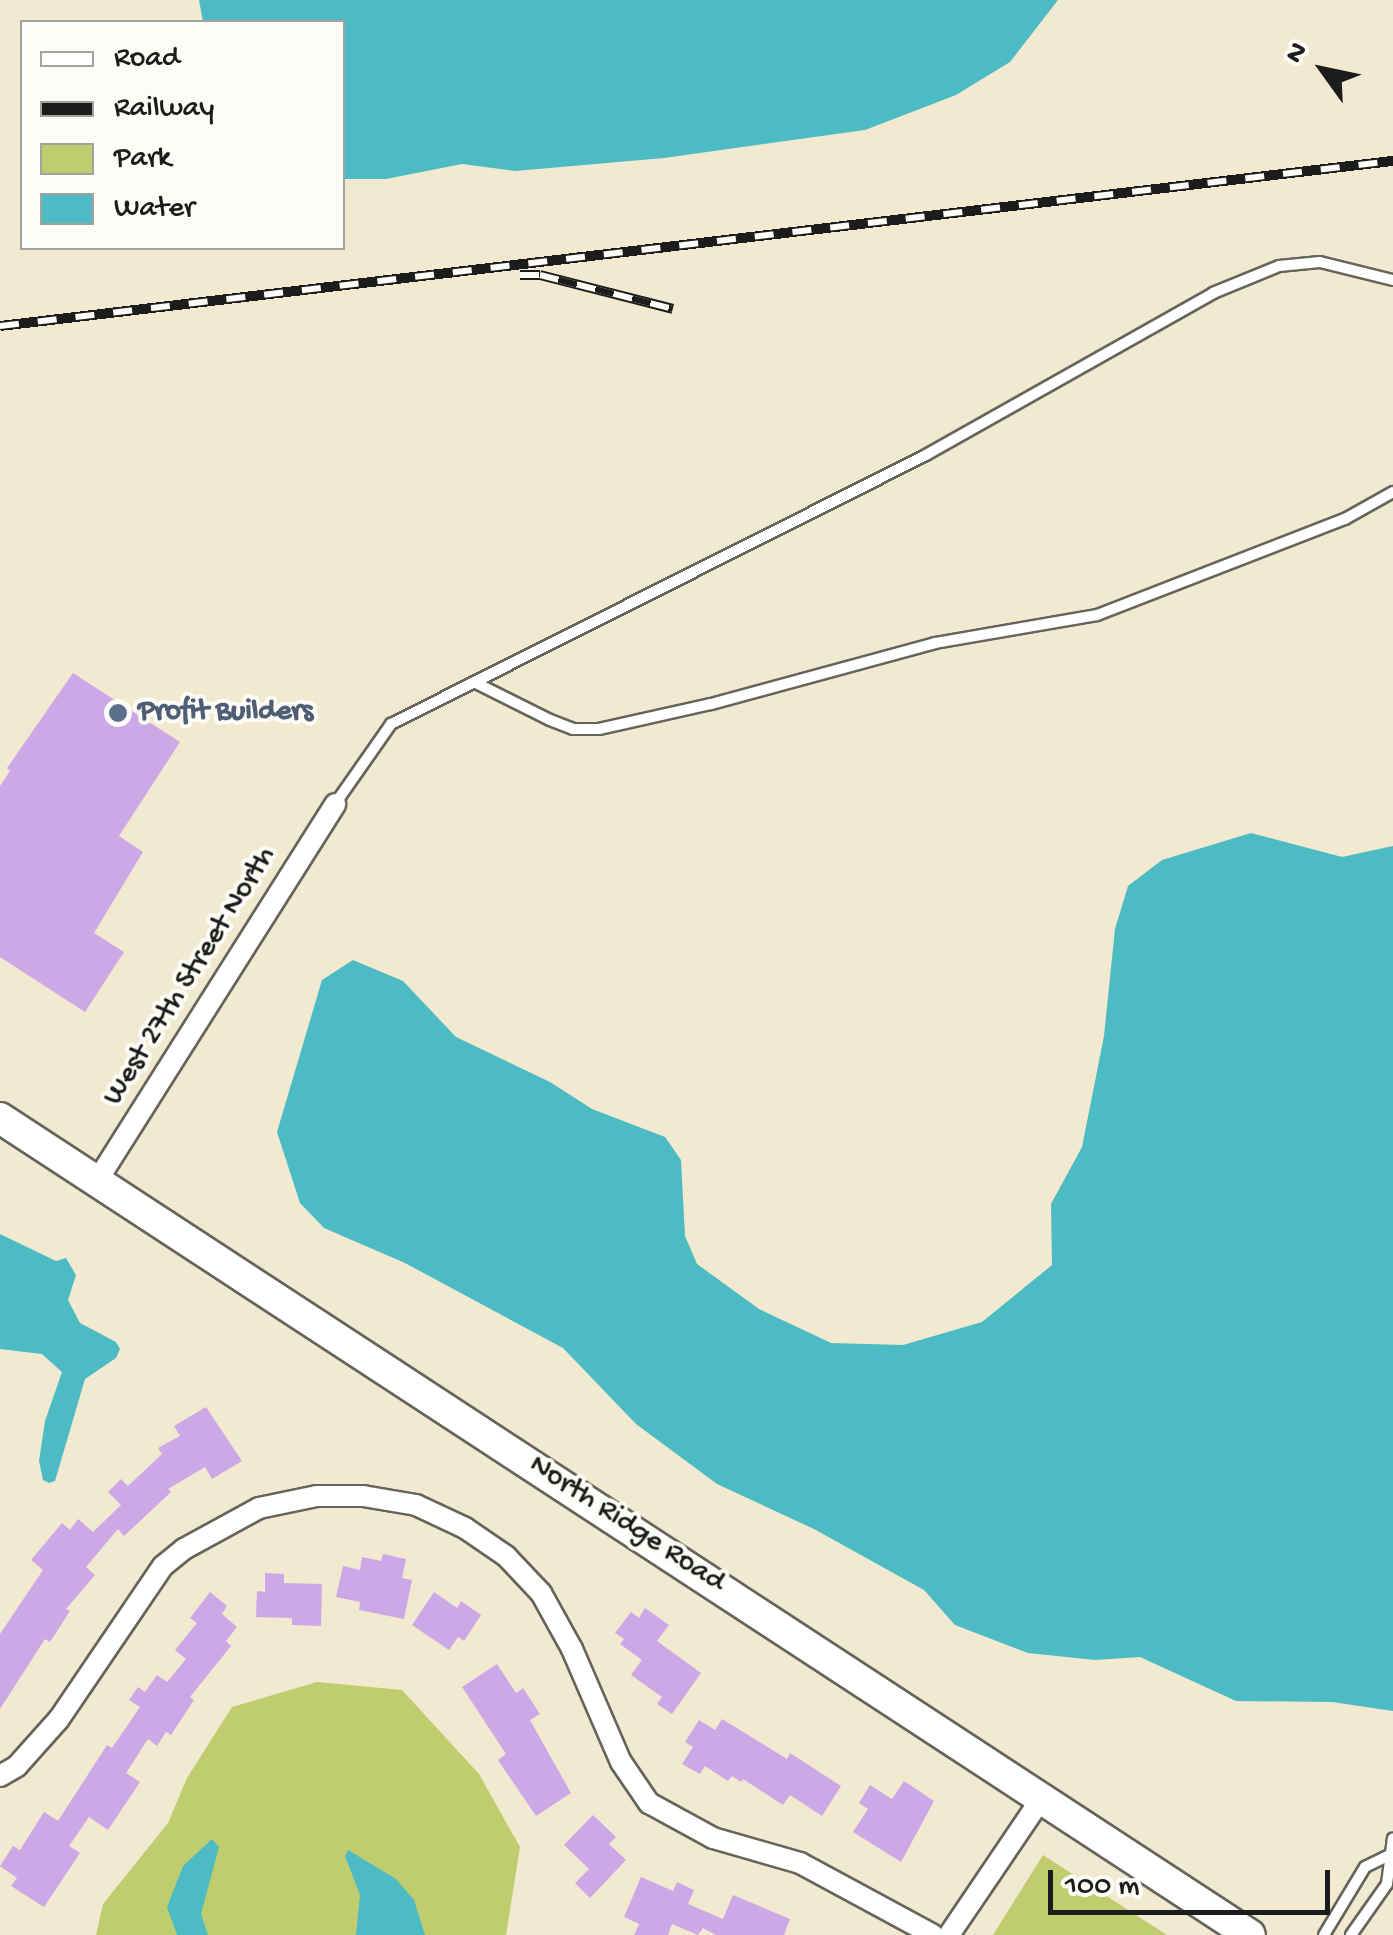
<!DOCTYPE html>
<html>
<head>
<meta charset="utf-8">
<style>
	body { margin:0 }
	#map { position:relative; width:1393px; height:1935px; overflow:hidden; background:#f1e9d0; font-family:"Gochi Hand",sans-serif }
	div>[style] { position:absolute }
	.green>* { inset:0; background:#bfcd6f }
	.water>* { inset:0; background:#4cbbc3 }
	.building>* { inset:0; background:#cca9e6 }
	.roads { filter:drop-shadow(2px 0 #67645b) drop-shadow(-2px 0 #67645b) drop-shadow(0 2px #67645b) drop-shadow(0 -2px #67645b) }
	.service>* { height:10px; margin:-5px; padding:0 5px; transform-origin:5px; border-radius:5px; background:#fff }
	.minor>* { height:20px; margin:-10px; padding:0 10px; transform-origin:10px; border-radius:10px; background:#fff }
	.secondary>* { height:30px; margin:-15px; padding:0 15px; transform-origin:15px; border-radius:15px; background:#fff }
	.rail>* { height:10px; margin-top:-5px; transform-origin:0; background:repeating-linear-gradient(90deg,#fdfcf7 0 19px,#1c1c1c 0 38px); box-sizing:border-box; border-block:2px solid #1c1c1c }
	.dots>* { width:28px; height:28px; translate:-50% -50%; box-sizing:border-box; border:5px solid #fdfcf7; border-radius:50% }
	span { translate:-50% -50%; white-space:nowrap; text-align:center; line-height:1.15; -webkit-text-stroke:8px #fdfcf7; paint-order:stroke }
	.service-label { font-size:30px; color:#4e5e75; font-weight:700 }
	.left { translate:0 -50%; text-align:left }
	.street-label { font-size:30px; color:#1c1c1c }
	.legend { position:absolute; left:20px; top:20px; width:325px; height:230px; box-sizing:border-box; background:#fdfcf7; border:2px solid #a3a29f; margin:0; padding:12px 18px; list-style:none; font-size:30px; color:#1c1c1c }
	.legend li { display:flex; align-items:center; gap:20px; height:50px }
	.legend b { width:50px; border:2px solid #a3a29f }
	.north { position:absolute; left:1273px; top:20px; width:100px; height:100px; -webkit-text-stroke:8px #fdfcf7; paint-order:stroke; rotate:303deg; font-size:28px; font-weight:700; line-height:40px; text-align:center; color:#1c1c1c }
	.north::after { content:''; display:block; margin:auto; width:35px; height:45px; background:#1c1c1c; clip-path:polygon(50% 0,100% 100%,50% 72%,0 100%) }
	.scale { position:absolute; left:1048px; top:1870px; width:282px; height:45px; box-sizing:border-box; border:5px solid #1c1c1c; border-top:0; padding-left:12px; font-size:30px; line-height:35px; white-space:nowrap; color:#1c1c1c; -webkit-text-stroke:8px #fdfcf7; paint-order:stroke }
</style>
</head>
<body>
<div id="map">
	<div class="green">
		<div style="clip-path:polygon(317px 1682px,402px 1690px,479px 1774px,520px 1847px,506px 1935px,96px 1935px,103px 1904px,168px 1823px,187px 1778px,232px 1707px)"></div>
		<div style="clip-path:polygon(1043px 1855px,1167px 1935px,993px 1935px)"></div>
	</div>
	<div class="water">
		<div style="clip-path:polygon(199px 0,1058px 0,1010px 62px,956px 95px,865px 130px,664px 158px,515px 171px,462px 164px,386px 179px,343px 179px,342px 22px,203px 22px)"></div>
		<div style="clip-path:polygon(1251px 833px,1342px 857px,1393px 846px,1393px 1711px,1332px 1702px,1236px 1701px,1140px 1657px,1095px 1660px,1028px 1653px,955px 1625px,924px 1590px,814px 1529px,717px 1484px,636px 1424px,563px 1348px,405px 1263px,324px 1228px,300px 1203px,277px 1132px,322px 980px,353px 960px,403px 981px,456px 1037px,550px 1082px,592px 1109px,665px 1137px,681px 1160px,685px 1236px,697px 1264px,759px 1309px,831px 1343px,903px 1345px,982px 1322px,1052px 1265px,1051px 1204px,1082px 1147px,1104px 1036px,1115px 929px,1128px 886px,1162px 860px)"></div>
		<div style="clip-path:polygon(0 1234px,56px 1261px,66px 1258px,76px 1275px,68px 1300px,80px 1323px,116px 1342px,120px 1349px,116px 1358px,85px 1379px,55px 1481px,49px 1483px,43px 1480px,39px 1461px,45px 1421px,62px 1372px,42px 1354px,0 1349px)"></div>
		<div style="clip-path:polygon(212px 1839px,219px 1847px,201px 1914px,208px 1935px,177px 1935px,167px 1907px,183px 1866px)"></div>
		<div style="clip-path:polygon(348px 1850px,396px 1879px,414px 1900px,425px 1935px,356px 1935px,360px 1895px,345px 1856px)"></div>
	</div>
	<div class="building">
		<div style="clip-path:polygon(73px 673px,180px 742px,119px 836px,143px 852px,94px 933px,124px 952px,85px 1012px,0 957px,0 786px,10px 771px,7px 768px)"></div>
		<div style="clip-path:polygon(206px 1407px,242px 1461px,212px 1479px,205px 1467px,168px 1489px,171px 1492px,124px 1536px,118px 1529px,86px 1567px,95px 1575px,66px 1609px,70px 1611px,50px 1642px,45px 1639px,0 1709px,0 1634px,43px 1570px,31px 1560px,62px 1523px,70px 1530px,78px 1519px,93px 1532px,121px 1505px,108px 1492px,121px 1479px,128px 1486px,162px 1454px,158px 1448px,180px 1436px,174px 1426px)"></div>
		<div style="clip-path:polygon(383px 1554px,406px 1559px,402px 1578px,412px 1580px,404px 1619px,359px 1610px,360px 1602px,336px 1597px,343px 1566px,360px 1570px,362px 1557px,381px 1561px)"></div>
		<div style="clip-path:polygon(265px 1573px,284px 1574px,284px 1583px,322px 1584px,321px 1626px,292px 1625px,292px 1618px,256px 1617px,257px 1591px,265px 1592px)"></div>
		<div style="clip-path:polygon(210px 1592px,227px 1606px,222px 1614px,237px 1627px,226px 1641px,231px 1646px,190px 1697px,194px 1700px,171px 1735px,166px 1732px,157px 1746px,148px 1739px,126px 1773px,140px 1782px,108px 1830px,89px 1817px,69px 1846px,80px 1853px,44px 1907px,11px 1886px,17px 1878px,0 1866px,13px 1846px,20px 1850px,44px 1812px,58px 1821px,107px 1745px,112px 1748px,140px 1707px,129px 1700px,138px 1687px,145px 1692px,157px 1675px,167px 1682px,186px 1659px,175px 1650px,197px 1623px,190px 1618px)"></div>
		<div style="clip-path:polygon(434px 1592px,457px 1608px,461px 1601px,481px 1615px,464px 1641px,458px 1637px,449px 1650px,412px 1625px)"></div>
		<div style="clip-path:polygon(645px 1608px,669px 1625px,657px 1641px,701px 1673px,672px 1714px,657px 1704px,662px 1697px,631px 1675px,642px 1660px,620px 1644px,624px 1639px,615px 1633px,631px 1612px,639px 1618px)"></div>
		<div style="clip-path:polygon(497px 1664px,516px 1693px,523px 1688px,540px 1714px,530px 1720px,571px 1793px,536px 1816px,498px 1760px,506px 1754px,462px 1687px)"></div>
		<div style="clip-path:polygon(722px 1719px,787px 1759px,790px 1753px,841px 1786px,822px 1816px,790px 1795px,783px 1805px,743px 1779px,741px 1782px,732px 1776px,728px 1781px,705px 1766px,700px 1774px,682px 1764px,693px 1747px,685px 1742px,699px 1720px,715px 1730px)"></div>
		<div style="clip-path:polygon(904px 1781px,934px 1801px,901px 1862px,853px 1832px,868px 1809px,859px 1803px,870px 1785px,892px 1799px)"></div>
		<div style="clip-path:polygon(593px 1815px,616px 1837px,609px 1844px,626px 1860px,590px 1898px,575px 1883px,589px 1869px,564px 1845px)"></div>
		<div style="clip-path:polygon(641px 1877px,673px 1891px,677px 1882px,694px 1890px,688px 1904px,723px 1919px,733px 1895px,790px 1919px,784px 1935px,716px 1935px,703px 1928px,698px 1935px,672px 1924px,668px 1935px,634px 1935px,639px 1924px,624px 1917px)"></div>
	</div>
	<div class="roads">
		<div class="service">
			<div style="left:474px;top:682px;width:85px;rotate:26.6deg"></div>
			<div style="left:550px;top:720px;width:25px;rotate:21deg"></div>
			<div style="left:573px;top:729px;width:26px"></div>
			<div style="left:599px;top:729px;width:115px;rotate:-12.6deg"></div>
			<div style="left:711px;top:704px;width:232px;rotate:-15.2deg"></div>
			<div style="left:935px;top:643px;width:164px;rotate:-9.8deg"></div>
			<div style="left:1097px;top:615px;width:266px;rotate:-21.2deg"></div>
			<div style="left:1345px;top:519px;width:55px;rotate:-29.4deg"></div>
			<div style="left:335px;top:804px;width:98px;rotate:-55deg"></div>
			<div style="left:391px;top:724px;width:599px;rotate:-26.69deg"></div>
			<div style="left:926px;top:455px;width:330px;rotate:-29.4deg"></div>
			<div style="left:1213px;top:293px;width:71px;rotate:-22.2deg"></div>
			<div style="left:1279px;top:266px;width:41px;rotate:-5.6deg"></div>
			<div style="left:1320px;top:262px;width:75px;rotate:13.9deg"></div>
			<div style="left:1324px;top:1935px;width:79px;rotate:-58.9deg"></div>
			<div style="left:1365px;top:1867px;width:25px;rotate:-26deg"></div>
			<div style="left:1351px;top:1935px;width:62px;rotate:-54.8deg"></div>
			<div style="left:1387px;top:1884px;width:46px;rotate:-82.6deg"></div>
		</div>
		<div class="minor">
			<div style="left:97px;top:1181px;width:446px;rotate:-57.7deg"></div>
			<div style="left:0;top:1776px;width:20px;rotate:-30deg"></div>
			<div style="left:17px;top:1766px;width:63px;rotate:-48.2deg"></div>
			<div style="left:59px;top:1719px;width:185px;rotate:-55.8deg"></div>
			<div style="left:163px;top:1566px;width:27px;rotate:-39deg"></div>
			<div style="left:184px;top:1549px;width:85px;rotate:-28.7deg"></div>
			<div style="left:259px;top:1508px;width:59px;rotate:-11.7deg"></div>
			<div style="left:317px;top:1496px;width:46px"></div>
			<div style="left:363px;top:1496px;width:54px;rotate:9.6deg"></div>
			<div style="left:416px;top:1505px;width:54px;rotate:25.1deg"></div>
			<div style="left:465px;top:1528px;width:50px;rotate:34.3deg"></div>
			<div style="left:506px;top:1556px;width:51px;rotate:46.6deg"></div>
			<div style="left:541px;top:1593px;width:64px;rotate:61deg"></div>
			<div style="left:572px;top:1649px;width:123px;rotate:66.6deg"></div>
			<div style="left:621px;top:1762px;width:50px;rotate:55.7deg"></div>
			<div style="left:649px;top:1803px;width:73px;rotate:28.7deg"></div>
			<div style="left:713px;top:1838px;width:91px;rotate:16deg"></div>
			<div style="left:800px;top:1863px;width:151px;rotate:28.4deg"></div>
			<div style="left:949px;top:1935px;width:164px;rotate:-55.9deg"></div>
		</div>
		<div class="secondary">
			<div style="left:0;top:1118px;width:1493px;rotate:33.17deg"></div>
		</div>
	</div>
	<div class="rail">
		<div style="left:520px;top:275px;width:20px"></div>
		<div style="left:540px;top:275px;width:137px;rotate:14.3deg"></div>
		<div style="left:0;top:326px;width:1403px;rotate:-6.76deg"></div>
	</div>
	<div class="dots">
		<div style="left:118px;top:713px;background:#5c6f8a"></div>
	</div>
	<div class="service-label">
		<span class="left" style="left:138px;top:713px">Profit Builders</span>
	</div>
	<div class="street-label">
		<span style="left:191px;top:977px;rotate:-58deg">West 27th Street North</span>
		<span style="left:626px;top:1525px;rotate:33deg">North Ridge Road</span>
	</div>
	<ul class="legend">
	<li><b style="height:12px;background:#fff"></b>Road</li>
	<li><b style="height:12px;background:#1c1c1c"></b>Railway</li>
	<li><b style="height:28px;background:#bfcd6f"></b>Park</li>
	<li><b style="height:28px;background:#4cbbc3"></b>Water</li>
	</ul>
	<div class="north">N</div>
	<div class="scale">100 m</div>
</div>
</body>
</html>
